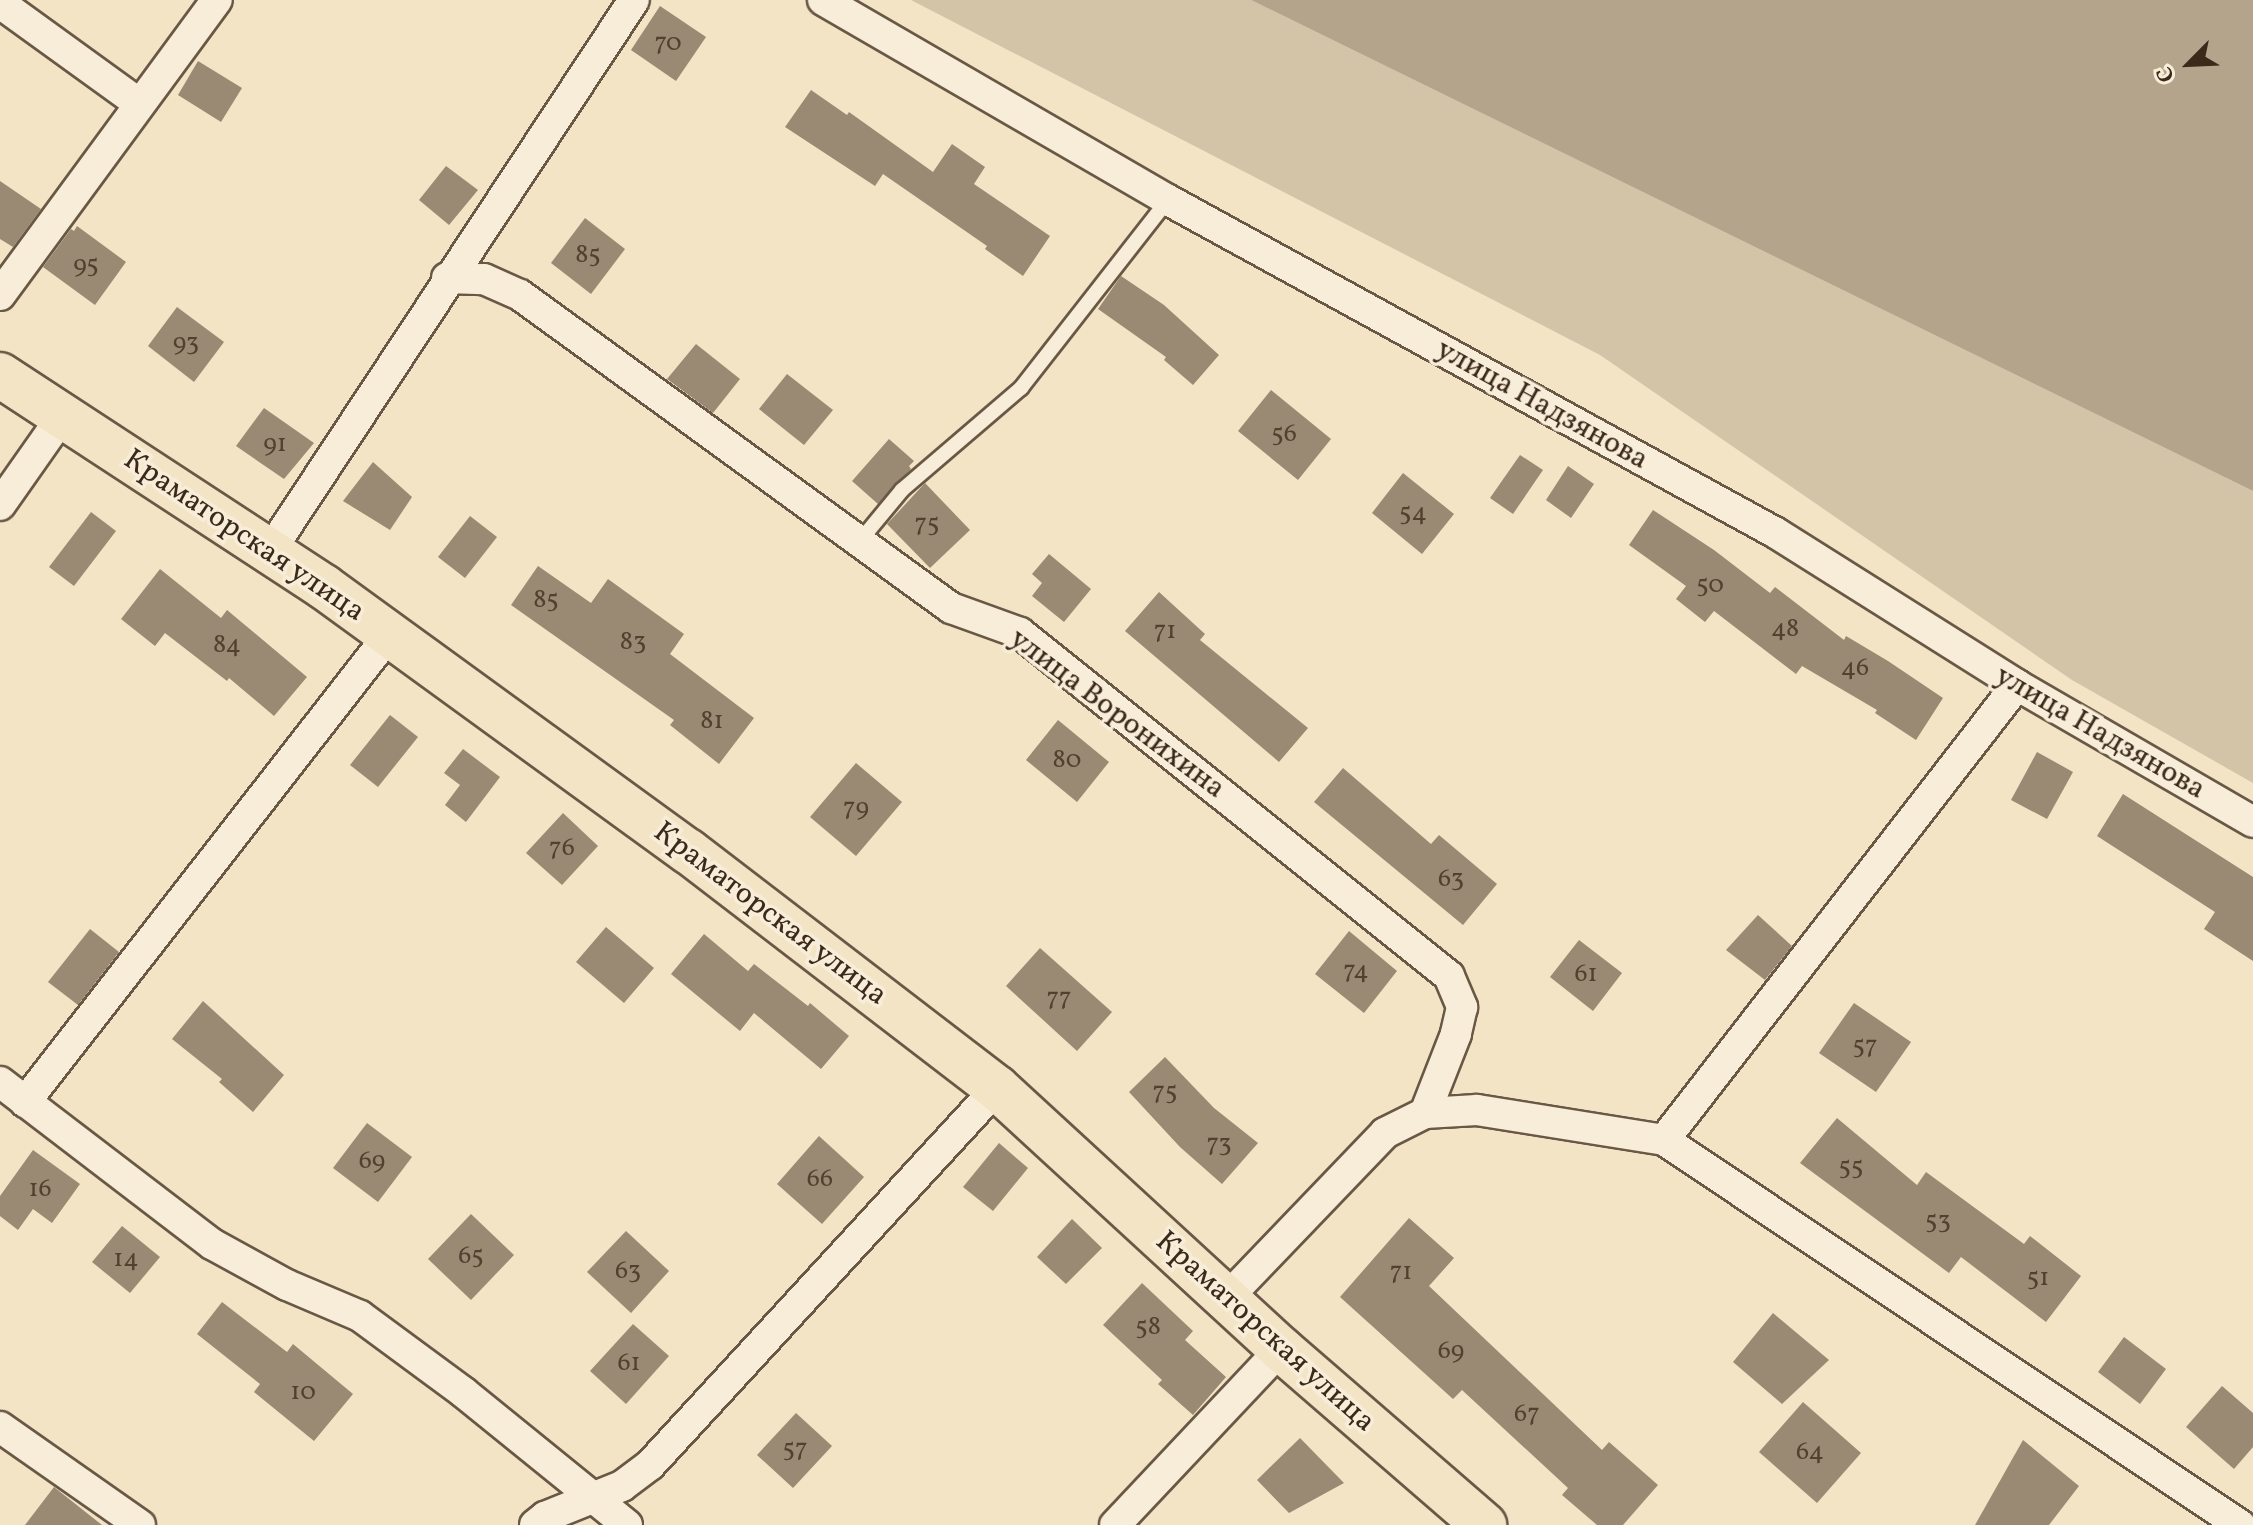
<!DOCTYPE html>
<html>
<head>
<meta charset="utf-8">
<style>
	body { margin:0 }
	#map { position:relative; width:2253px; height:1525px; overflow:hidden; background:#f2e4c5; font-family:Vollkorn,serif }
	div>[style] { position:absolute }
	.green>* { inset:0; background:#d3c4a8 }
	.water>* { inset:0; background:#b4a48b }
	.building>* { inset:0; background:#9a8a73 }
	.roads { filter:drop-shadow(2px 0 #695845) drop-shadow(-2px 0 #695845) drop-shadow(0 2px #695845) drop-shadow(0 -2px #695845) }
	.service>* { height:14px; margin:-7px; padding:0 7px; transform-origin:7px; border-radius:7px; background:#f7edd9 }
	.minor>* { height:30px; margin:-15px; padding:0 15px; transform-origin:15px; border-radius:15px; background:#f7edd9 }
	.primary>* { height:44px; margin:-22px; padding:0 22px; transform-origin:22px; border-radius:22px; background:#f2e4c5 }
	span { translate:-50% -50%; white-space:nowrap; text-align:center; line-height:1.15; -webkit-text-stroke:7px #f7edd9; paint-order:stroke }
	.number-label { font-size:26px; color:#534130 }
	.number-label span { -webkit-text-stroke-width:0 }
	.street-label { font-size:30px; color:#3b291a }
	.north { position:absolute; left:2149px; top:24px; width:80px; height:80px; -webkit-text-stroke:6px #f7edd9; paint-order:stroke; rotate:246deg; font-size:22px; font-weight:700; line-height:32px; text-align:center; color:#3b291a }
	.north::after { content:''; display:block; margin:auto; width:28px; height:36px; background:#3b291a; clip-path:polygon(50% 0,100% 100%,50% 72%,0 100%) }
</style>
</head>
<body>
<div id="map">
	<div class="green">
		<div style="clip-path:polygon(911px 0,1251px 0,2253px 491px,2253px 783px,2072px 680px,1600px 355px)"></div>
	</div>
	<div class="water">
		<div style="clip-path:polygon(1251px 0,2253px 0,2253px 491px)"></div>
	</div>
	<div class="building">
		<div style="clip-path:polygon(660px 6px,706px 37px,676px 81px,631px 50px)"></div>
		<div style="clip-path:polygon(198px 61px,242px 88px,221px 122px,178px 95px)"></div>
		<div style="clip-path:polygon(811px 90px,847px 115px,849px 112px,933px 172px,952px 144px,985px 167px,974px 184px,1050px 236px,1023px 276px,985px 249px,987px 246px,883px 174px,875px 186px,785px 127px)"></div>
		<div style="clip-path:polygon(446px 166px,478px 190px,449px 225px,419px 200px)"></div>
		<div style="clip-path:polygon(0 181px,41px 209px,13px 247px,0 239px)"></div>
		<div style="clip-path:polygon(585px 218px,625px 249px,591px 294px,551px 263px)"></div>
		<div style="clip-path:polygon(77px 226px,126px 262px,95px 305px,43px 267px,71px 229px,74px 231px)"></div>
		<div style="clip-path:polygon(1121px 276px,1164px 305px,1219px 355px,1193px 385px,1164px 360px,1166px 357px,1098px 309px)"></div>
		<div style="clip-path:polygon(177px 307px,224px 342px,194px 382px,148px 346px)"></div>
		<div style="clip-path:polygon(696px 344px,740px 379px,713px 413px,667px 379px)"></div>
		<div style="clip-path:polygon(787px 374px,833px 410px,804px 445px,759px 409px)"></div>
		<div style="clip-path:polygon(1271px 390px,1331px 439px,1298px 480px,1238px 431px)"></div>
		<div style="clip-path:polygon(264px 408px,314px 443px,284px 479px,236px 446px)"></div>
		<div style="clip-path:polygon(889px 439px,914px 461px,909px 466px,911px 469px,878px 504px,852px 481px)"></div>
		<div style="clip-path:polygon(1520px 455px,1543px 470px,1513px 514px,1490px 498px)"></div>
		<div style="clip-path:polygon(373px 462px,412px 497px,390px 530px,343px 501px)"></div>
		<div style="clip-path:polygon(1568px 466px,1594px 484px,1571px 518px,1546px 500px)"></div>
		<div style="clip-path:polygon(1403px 473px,1454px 514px,1422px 554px,1372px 513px)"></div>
		<div style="clip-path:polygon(925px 483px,970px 530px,930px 568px,887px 524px)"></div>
		<div style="clip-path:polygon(1653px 510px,1714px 550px,1770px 593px,1775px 587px,1844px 640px,1846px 636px,1888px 661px,1943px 698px,1916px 740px,1875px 713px,1877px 710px,1802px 666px,1796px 674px,1714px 611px,1705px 622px,1676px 599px,1686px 586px,1629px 545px)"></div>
		<div style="clip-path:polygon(91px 512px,116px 531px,74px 586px,49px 567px)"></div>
		<div style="clip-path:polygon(470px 516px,497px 537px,465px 578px,438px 557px)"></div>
		<div style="clip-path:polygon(1049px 554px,1091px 589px,1064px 622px,1032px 596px,1042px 583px,1032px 574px)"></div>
		<div style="clip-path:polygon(538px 566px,591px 603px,608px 579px,684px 634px,670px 654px,754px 718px,719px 764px,670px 725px,674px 720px,511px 605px)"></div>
		<div style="clip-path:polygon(160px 569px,221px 618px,227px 610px,307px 677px,274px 716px,229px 678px,227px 681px,165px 633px,155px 646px,121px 619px)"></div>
		<div style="clip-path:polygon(1159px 592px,1205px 634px,1200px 640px,1308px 728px,1279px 762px,1125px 631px)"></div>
		<div style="clip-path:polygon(390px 715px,418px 737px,378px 787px,350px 765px)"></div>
		<div style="clip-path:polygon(1058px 720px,1109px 762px,1077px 802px,1026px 760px)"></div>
		<div style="clip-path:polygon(463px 749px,500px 777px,466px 822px,445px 805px,460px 785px,444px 773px)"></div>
		<div style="clip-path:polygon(2037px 752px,2073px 772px,2047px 819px,2011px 800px)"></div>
		<div style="clip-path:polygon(856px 763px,902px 802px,856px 856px,810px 817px)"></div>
		<div style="clip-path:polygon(1343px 768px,1431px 844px,1439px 835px,1497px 884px,1463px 925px,1314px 802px)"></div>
		<div style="clip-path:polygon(2123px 794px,2253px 877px,2253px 961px,2204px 929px,2215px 912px,2097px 836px)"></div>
		<div style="clip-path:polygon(563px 813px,598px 846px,562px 885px,526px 853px)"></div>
		<div style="clip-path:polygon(1758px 915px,1792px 946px,1765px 980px,1726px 950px)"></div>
		<div style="clip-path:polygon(606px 927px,654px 968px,624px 1003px,576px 962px)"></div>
		<div style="clip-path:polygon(90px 929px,119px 952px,78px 1005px,48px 982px)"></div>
		<div style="clip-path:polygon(1349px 931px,1397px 971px,1364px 1013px,1315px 974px)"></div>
		<div style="clip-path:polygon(704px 934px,748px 971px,754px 964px,808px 1006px,810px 1003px,849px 1036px,821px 1069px,754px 1013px,740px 1031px,671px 974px)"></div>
		<div style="clip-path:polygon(1579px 940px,1622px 973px,1593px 1011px,1550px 977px)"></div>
		<div style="clip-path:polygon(1040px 948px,1112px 1012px,1077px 1051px,1006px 986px)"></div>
		<div style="clip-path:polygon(203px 1001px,284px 1075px,253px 1112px,219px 1082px,222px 1079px,172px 1039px)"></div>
		<div style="clip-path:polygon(1854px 1003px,1911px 1042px,1876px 1092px,1819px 1053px)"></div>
		<div style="clip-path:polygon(1165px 1057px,1214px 1108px,1258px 1143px,1222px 1184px,1180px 1147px,1129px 1092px)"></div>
		<div style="clip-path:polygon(1837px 1118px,1917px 1185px,1926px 1172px,2024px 1244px,2030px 1236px,2081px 1276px,2046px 1322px,1961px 1257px,1949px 1273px,1800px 1163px)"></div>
		<div style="clip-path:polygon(367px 1123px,412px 1157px,378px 1202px,333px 1168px)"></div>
		<div style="clip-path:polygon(819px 1136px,864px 1177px,822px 1224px,777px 1184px)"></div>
		<div style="clip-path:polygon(999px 1143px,1028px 1168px,993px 1211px,963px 1187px)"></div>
		<div style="clip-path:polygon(33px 1150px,80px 1184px,52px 1223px,33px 1209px,18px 1230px,0 1216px,0 1196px)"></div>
		<div style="clip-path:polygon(471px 1214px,514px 1255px,471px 1300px,428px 1259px)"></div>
		<div style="clip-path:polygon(1409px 1218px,1454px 1258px,1429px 1286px,1602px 1450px,1609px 1442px,1658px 1485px,1623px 1525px,1597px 1525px,1562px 1495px,1568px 1488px,1462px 1390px,1453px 1399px,1340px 1297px)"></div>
		<div style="clip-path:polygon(1072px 1219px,1102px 1248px,1066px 1284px,1037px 1257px)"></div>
		<div style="clip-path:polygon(122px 1226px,160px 1257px,130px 1293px,92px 1262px)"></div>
		<div style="clip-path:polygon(626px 1231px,669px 1271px,631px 1313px,587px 1272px)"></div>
		<div style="clip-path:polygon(1142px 1283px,1193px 1331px,1185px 1340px,1226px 1377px,1193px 1415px,1158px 1384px,1162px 1380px,1103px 1325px)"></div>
		<div style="clip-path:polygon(222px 1302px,287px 1352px,293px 1344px,353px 1394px,314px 1441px,254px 1392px,260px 1384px,197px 1334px)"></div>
		<div style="clip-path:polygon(1773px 1313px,1829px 1360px,1782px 1404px,1733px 1362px)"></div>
		<div style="clip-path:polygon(633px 1324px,669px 1356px,626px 1404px,590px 1371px)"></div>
		<div style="clip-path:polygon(2124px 1337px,2166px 1369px,2140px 1404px,2098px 1372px)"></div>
		<div style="clip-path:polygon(2222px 1386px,2253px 1413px,2253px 1447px,2234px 1469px,2186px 1427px)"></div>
		<div style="clip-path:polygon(1803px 1402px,1861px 1453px,1817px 1503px,1759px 1452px)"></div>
		<div style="clip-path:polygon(796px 1413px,832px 1446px,793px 1488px,757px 1455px)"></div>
		<div style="clip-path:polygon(1300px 1438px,1344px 1483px,1289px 1513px,1257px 1480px)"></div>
		<div style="clip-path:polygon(2023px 1440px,2079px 1486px,2049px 1525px,1975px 1525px)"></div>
		<div style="clip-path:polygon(54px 1487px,102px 1525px,25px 1525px)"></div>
	</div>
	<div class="roads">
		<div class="service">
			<div style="left:859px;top:542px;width:67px;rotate:-50.4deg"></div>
			<div style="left:902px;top:490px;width:157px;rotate:-40.6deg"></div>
			<div style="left:1021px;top:388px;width:239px;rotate:-52deg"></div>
		</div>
		<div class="minor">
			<div style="left:823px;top:0;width:399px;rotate:30.1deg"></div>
			<div style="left:1168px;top:200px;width:693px;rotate:28.71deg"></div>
			<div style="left:1776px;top:533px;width:285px;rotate:32.2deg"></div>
			<div style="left:2017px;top:685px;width:273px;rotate:30.1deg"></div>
			<div style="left:0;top:3px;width:170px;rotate:35.9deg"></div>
			<div style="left:447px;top:278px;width:37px;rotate:2deg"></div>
			<div style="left:484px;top:279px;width:39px;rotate:24deg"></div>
			<div style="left:520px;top:295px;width:533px;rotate:35.99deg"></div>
			<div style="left:951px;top:608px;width:73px;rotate:19.9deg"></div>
			<div style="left:1020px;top:633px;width:549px;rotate:38.64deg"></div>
			<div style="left:1449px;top:976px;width:34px;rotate:67deg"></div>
			<div style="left:1462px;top:1007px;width:28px;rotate:103deg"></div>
			<div style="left:1456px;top:1034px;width:85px;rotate:111.4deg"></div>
			<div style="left:0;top:295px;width:366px;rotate:-53.7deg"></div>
			<div style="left:0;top:505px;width:111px;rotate:-54.9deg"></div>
			<div style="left:270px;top:551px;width:660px;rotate:-56.55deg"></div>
			<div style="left:0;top:1082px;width:267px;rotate:37.4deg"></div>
			<div style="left:212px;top:1244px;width:85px;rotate:28.7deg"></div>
			<div style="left:287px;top:1285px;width:79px;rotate:23deg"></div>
			<div style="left:360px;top:1316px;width:128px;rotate:36.4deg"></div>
			<div style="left:463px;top:1392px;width:211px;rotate:39deg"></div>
			<div style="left:25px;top:1102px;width:592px;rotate:-52.07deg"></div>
			<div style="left:1664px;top:1140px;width:693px;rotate:33.76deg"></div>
			<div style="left:1226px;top:1299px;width:230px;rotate:-46.2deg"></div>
			<div style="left:1385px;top:1133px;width:45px;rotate:-26.6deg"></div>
			<div style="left:1425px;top:1113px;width:52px;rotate:-3.3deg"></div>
			<div style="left:1477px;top:1110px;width:189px;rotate:9.1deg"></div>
			<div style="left:1664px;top:1140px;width:576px;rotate:-52.19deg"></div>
			<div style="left:0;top:1427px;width:171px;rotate:35deg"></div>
			<div style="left:535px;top:1525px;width:13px;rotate:-39deg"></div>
			<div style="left:545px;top:1517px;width:83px;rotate:-21.9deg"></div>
			<div style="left:622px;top:1486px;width:35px;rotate:-37deg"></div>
			<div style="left:650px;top:1465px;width:512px;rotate:-47.37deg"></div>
			<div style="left:1115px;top:1525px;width:242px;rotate:-46.7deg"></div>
		</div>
		<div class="primary">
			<div style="left:0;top:375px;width:387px;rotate:33.2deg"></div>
			<div style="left:324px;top:587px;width:450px;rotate:36deg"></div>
			<div style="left:688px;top:851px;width:389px;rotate:37.5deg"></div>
			<div style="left:997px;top:1088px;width:386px;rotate:42.6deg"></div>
			<div style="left:1281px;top:1349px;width:269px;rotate:40.9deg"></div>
		</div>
	</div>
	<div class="number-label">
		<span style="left:668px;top:44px">70</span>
		<span style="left:588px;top:256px">85</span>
		<span style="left:86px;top:266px">95</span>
		<span style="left:186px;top:344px">93</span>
		<span style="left:1284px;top:435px">56</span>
		<span style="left:275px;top:445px">91</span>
		<span style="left:1413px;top:514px">54</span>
		<span style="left:927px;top:525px">75</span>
		<span style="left:1710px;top:586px">50</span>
		<span style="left:546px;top:601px">85</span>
		<span style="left:1785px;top:630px">48</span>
		<span style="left:1165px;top:632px">71</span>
		<span style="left:633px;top:643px">83</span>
		<span style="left:227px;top:646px">84</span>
		<span style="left:1855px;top:669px">46</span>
		<span style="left:712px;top:722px">81</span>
		<span style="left:1067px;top:761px">80</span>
		<span style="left:856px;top:809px">79</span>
		<span style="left:562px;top:849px">76</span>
		<span style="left:1451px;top:880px">63</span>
		<span style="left:1356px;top:972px">74</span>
		<span style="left:1586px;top:975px">61</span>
		<span style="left:1059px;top:999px">77</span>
		<span style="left:1865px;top:1047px">57</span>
		<span style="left:1165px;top:1093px">75</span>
		<span style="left:1219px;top:1145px">73</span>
		<span style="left:372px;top:1162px">69</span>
		<span style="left:1851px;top:1168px">55</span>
		<span style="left:820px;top:1180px">66</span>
		<span style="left:40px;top:1190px">16</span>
		<span style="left:1938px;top:1222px">53</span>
		<span style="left:471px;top:1257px">65</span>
		<span style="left:126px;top:1260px">14</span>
		<span style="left:628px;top:1272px">63</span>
		<span style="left:1401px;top:1273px">71</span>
		<span style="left:2038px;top:1279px">51</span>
		<span style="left:1148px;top:1328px">58</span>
		<span style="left:1451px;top:1352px">69</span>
		<span style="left:629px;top:1364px">61</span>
		<span style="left:303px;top:1393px">10</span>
		<span style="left:1527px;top:1415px">67</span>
		<span style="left:795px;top:1450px">57</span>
		<span style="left:1810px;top:1453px">64</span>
	</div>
	<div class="street-label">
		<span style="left:1542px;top:405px;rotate:29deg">улица Надзянова</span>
		<span style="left:244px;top:536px;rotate:34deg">Краматорская улица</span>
		<span style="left:1117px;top:714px;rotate:37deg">улица Воронихина</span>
		<span style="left:2100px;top:733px;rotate:30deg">улица Надзянова</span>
		<span style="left:770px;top:914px;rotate:37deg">Краматорская улица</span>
		<span style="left:1265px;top:1332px;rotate:42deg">Краматорская улица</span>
	</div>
	<div class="north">С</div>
</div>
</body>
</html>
